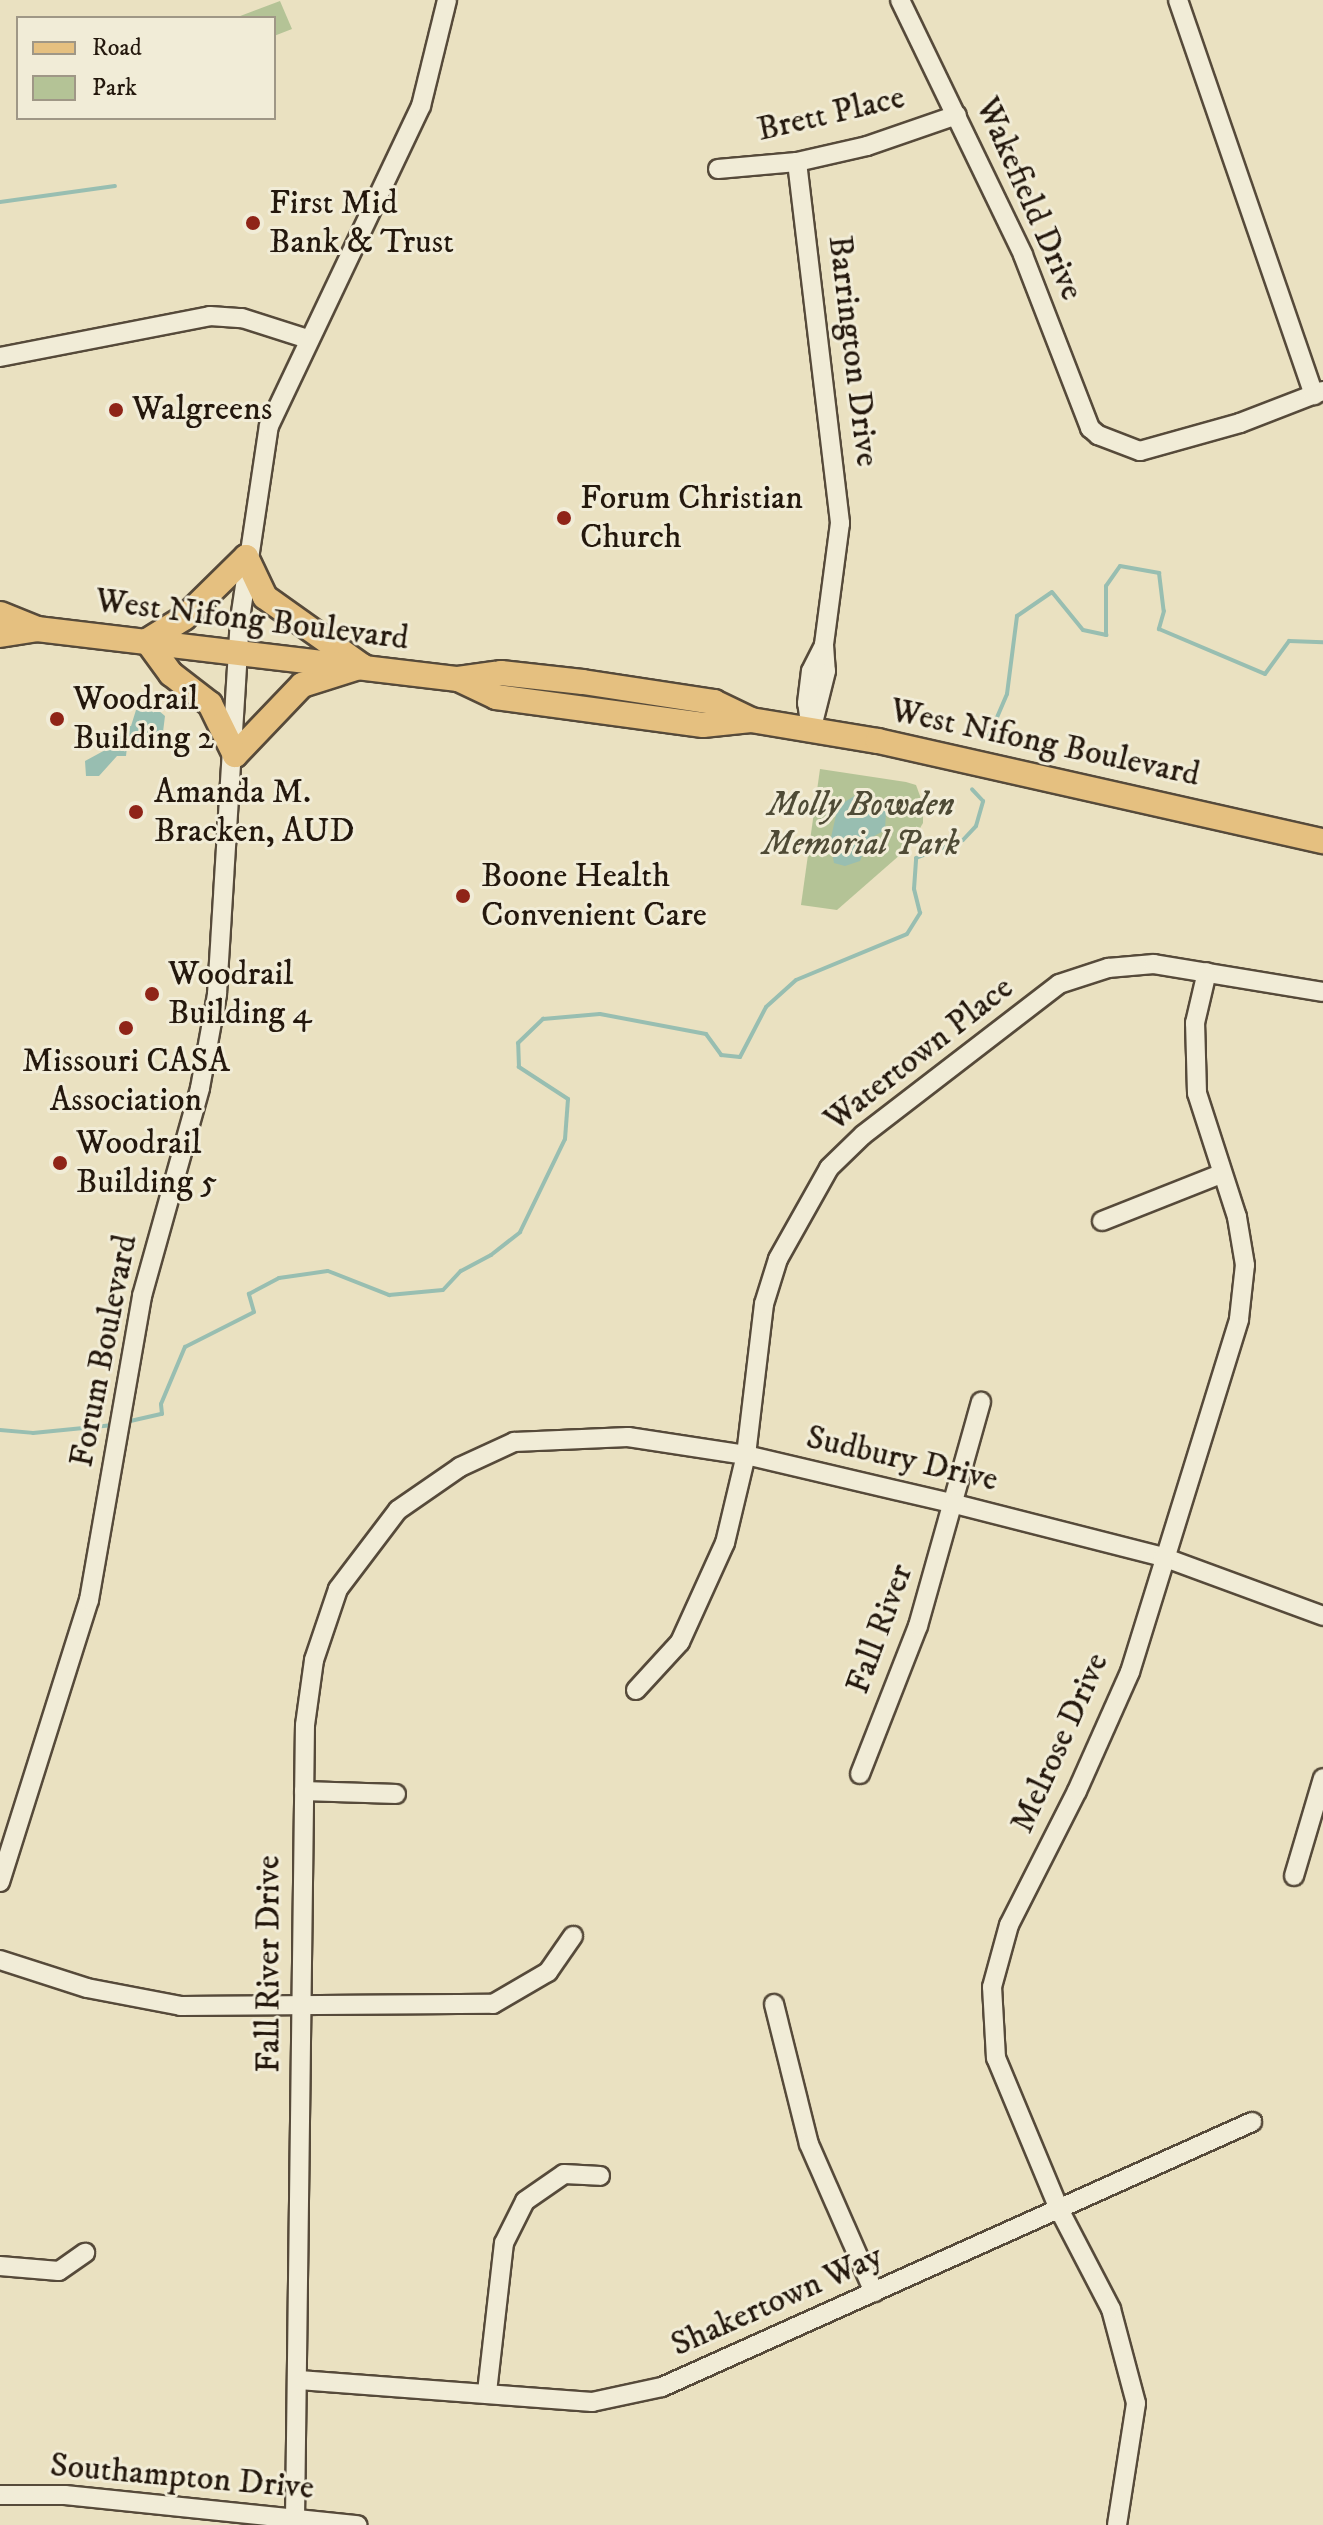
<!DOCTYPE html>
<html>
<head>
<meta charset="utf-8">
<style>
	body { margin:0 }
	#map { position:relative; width:1323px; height:2525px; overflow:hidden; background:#eae1c1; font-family:"IM FELL DW Pica",serif }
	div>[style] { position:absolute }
	.green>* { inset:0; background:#b4c396 }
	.water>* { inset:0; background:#98beb1 }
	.stream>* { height:4px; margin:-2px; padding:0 2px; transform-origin:2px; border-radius:2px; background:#98beb1 }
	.roads { filter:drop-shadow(2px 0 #564a3a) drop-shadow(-2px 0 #564a3a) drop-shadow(0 2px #564a3a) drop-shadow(0 -2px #564a3a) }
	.minor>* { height:18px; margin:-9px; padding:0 9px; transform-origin:9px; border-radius:9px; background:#f1ecd7 }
	.major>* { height:24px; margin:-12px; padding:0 12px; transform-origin:12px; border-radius:12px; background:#e5c080 }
	.dots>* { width:22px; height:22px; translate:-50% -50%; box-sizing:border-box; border:4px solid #f1ecd7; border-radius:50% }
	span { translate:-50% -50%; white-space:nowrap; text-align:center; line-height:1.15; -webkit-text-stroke:6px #f1ecd7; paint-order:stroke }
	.street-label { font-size:34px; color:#24180d }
	.poi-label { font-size:34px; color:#24180d }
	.left { translate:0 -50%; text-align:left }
	.park-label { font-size:34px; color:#4f4b36; font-style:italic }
	.legend { position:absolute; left:16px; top:16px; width:260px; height:104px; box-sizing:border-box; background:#f1ecd7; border:2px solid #9f9786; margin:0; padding:10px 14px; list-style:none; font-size:24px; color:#24180d }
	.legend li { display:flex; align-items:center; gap:16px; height:40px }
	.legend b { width:40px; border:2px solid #9f9786 }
</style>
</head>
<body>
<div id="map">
	<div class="green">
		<div style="clip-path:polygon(280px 1px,292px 29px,274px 36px,274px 18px,235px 18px)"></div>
		<div style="clip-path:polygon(820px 769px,906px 782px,916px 785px,923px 804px,923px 823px,909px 847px,837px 910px,801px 905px)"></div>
	</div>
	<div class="water">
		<div style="clip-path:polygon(152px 705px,165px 716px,163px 732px,154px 739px,140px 737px,139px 748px,127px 747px,126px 756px,117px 756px,99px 776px,86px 776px,85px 761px,109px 748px,110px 738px,120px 739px,122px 727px,131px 726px,136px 710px)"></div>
		<div style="clip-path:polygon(856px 795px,874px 795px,886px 812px,885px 830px,869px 839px,860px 861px,845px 866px,834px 863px,830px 842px,838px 806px)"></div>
	</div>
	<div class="stream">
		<div style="left:0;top:202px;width:116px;rotate:-7.9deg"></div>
		<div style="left:989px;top:736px;width:46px;rotate:-66.8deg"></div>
		<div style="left:1007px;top:694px;width:79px;rotate:-82.7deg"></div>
		<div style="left:1017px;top:616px;width:42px;rotate:-34.4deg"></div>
		<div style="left:1052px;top:592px;width:49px;rotate:50.8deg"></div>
		<div style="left:1083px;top:630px;width:24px;rotate:12deg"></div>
		<div style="left:1106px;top:635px;width:49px;rotate:-90deg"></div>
		<div style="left:1106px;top:586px;width:24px;rotate:-55deg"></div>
		<div style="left:1120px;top:566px;width:40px;rotate:10deg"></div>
		<div style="left:1159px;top:573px;width:38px;rotate:83deg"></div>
		<div style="left:1164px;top:611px;width:19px;rotate:106deg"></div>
		<div style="left:1159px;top:629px;width:115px;rotate:23deg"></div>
		<div style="left:1265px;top:674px;width:41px;rotate:-54deg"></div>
		<div style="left:1289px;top:641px;width:34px;rotate:2deg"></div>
		<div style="left:126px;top:1422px;width:37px;rotate:-13deg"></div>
		<div style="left:162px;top:1414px;width:10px;rotate:-96deg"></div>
		<div style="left:161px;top:1404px;width:62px;rotate:-67.2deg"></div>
		<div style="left:185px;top:1347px;width:77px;rotate:-26.9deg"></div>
		<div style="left:254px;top:1312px;width:19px;rotate:-106deg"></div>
		<div style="left:249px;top:1294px;width:34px;rotate:-28deg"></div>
		<div style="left:279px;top:1278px;width:49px;rotate:-8.1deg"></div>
		<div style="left:328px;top:1271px;width:66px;rotate:21.5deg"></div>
		<div style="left:389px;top:1295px;width:54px;rotate:-5.3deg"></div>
		<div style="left:443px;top:1290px;width:26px;rotate:-47deg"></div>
		<div style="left:461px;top:1271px;width:34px;rotate:-28deg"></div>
		<div style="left:491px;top:1255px;width:37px;rotate:-38deg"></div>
		<div style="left:520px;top:1232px;width:103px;rotate:-64.2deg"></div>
		<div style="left:565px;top:1139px;width:40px;rotate:-85.7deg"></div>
		<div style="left:568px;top:1099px;width:59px;rotate:-146.9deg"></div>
		<div style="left:519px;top:1067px;width:24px;rotate:-92deg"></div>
		<div style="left:518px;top:1043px;width:35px;rotate:-44deg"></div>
		<div style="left:543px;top:1019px;width:57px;rotate:-5deg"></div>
		<div style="left:600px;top:1014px;width:108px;rotate:10.7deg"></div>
		<div style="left:706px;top:1034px;width:26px;rotate:54deg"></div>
		<div style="left:721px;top:1055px;width:19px;rotate:6deg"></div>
		<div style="left:740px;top:1057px;width:56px;rotate:-62.5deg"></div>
		<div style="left:766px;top:1007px;width:40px;rotate:-42deg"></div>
		<div style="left:796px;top:980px;width:120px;rotate:-22.5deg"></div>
		<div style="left:907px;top:934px;width:25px;rotate:-58deg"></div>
		<div style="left:920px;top:913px;width:25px;rotate:-104deg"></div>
		<div style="left:914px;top:889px;width:31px;rotate:-86deg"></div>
		<div style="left:916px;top:858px;width:50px;rotate:-21deg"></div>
		<div style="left:963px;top:840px;width:19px;rotate:-47deg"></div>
		<div style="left:976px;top:826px;width:26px;rotate:-74deg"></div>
		<div style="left:983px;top:801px;width:16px;rotate:-133deg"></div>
		<div style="left:0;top:1430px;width:33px;rotate:5deg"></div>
		<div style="left:33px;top:1433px;width:81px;rotate:-5.6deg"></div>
	</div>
	<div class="roads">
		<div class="minor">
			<div style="left:900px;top:0;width:283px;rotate:64.2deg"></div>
			<div style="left:1023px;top:255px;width:186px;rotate:68.8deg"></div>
			<div style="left:1090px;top:428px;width:11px;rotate:41deg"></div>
			<div style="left:1098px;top:435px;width:45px;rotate:20.9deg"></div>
			<div style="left:1140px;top:451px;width:104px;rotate:-15.6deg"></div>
			<div style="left:1240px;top:423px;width:89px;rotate:-21.1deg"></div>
			<div style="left:1178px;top:0;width:418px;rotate:71deg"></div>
			<div style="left:797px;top:162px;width:364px;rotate:83.2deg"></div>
			<div style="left:840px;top:523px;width:123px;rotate:97.5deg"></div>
			<div style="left:824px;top:645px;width:26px;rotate:86deg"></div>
			<div style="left:826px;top:671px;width:62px;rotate:104deg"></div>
			<div style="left:718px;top:169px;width:79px;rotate:-5.1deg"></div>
			<div style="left:797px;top:162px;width:72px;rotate:-12.9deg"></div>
			<div style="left:867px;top:146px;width:95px;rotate:-19deg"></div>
			<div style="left:0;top:357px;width:214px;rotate:-11deg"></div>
			<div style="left:210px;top:316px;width:32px;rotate:4deg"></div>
			<div style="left:242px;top:318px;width:69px;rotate:17.7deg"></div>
			<div style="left:811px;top:730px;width:27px;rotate:-98deg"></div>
			<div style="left:807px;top:703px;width:32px;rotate:-83deg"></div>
			<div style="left:811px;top:671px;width:27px;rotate:-63deg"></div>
			<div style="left:1102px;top:1221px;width:128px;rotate:-21.6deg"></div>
			<div style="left:636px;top:1690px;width:65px;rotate:-47.5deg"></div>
			<div style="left:680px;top:1642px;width:109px;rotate:-65.6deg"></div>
			<div style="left:725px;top:1543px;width:90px;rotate:-76.6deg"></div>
			<div style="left:746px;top:1455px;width:152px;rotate:-83.2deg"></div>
			<div style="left:764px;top:1304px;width:47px;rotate:-72.7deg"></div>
			<div style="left:778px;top:1259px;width:104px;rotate:-60.7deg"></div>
			<div style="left:829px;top:1168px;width:47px;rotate:-44.1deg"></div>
			<div style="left:863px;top:1135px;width:247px;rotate:-37.6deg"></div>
			<div style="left:1059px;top:984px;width:52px;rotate:-18.1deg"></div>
			<div style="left:1108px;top:968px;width:46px;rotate:-5deg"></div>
			<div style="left:1154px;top:964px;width:171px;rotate:9.4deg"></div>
			<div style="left:860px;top:1774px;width:159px;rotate:-68.6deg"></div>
			<div style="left:918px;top:1626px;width:233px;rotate:-74.3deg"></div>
			<div style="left:304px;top:1791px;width:92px;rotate:1.9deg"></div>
			<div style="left:1294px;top:1876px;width:102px;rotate:-73.5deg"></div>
			<div style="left:0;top:1882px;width:296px;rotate:-72.5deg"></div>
			<div style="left:89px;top:1600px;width:309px;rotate:-80.1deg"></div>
			<div style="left:142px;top:1296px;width:216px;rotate:-74.4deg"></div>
			<div style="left:200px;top:1088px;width:96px;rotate:-79.7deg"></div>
			<div style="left:217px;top:994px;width:376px;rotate:-86.5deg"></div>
			<div style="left:240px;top:619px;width:195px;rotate:-81.5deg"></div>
			<div style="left:269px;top:426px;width:354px;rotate:-64.6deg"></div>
			<div style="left:421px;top:106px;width:109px;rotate:-76.2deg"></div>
			<div style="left:0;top:1960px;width:91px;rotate:17.8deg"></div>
			<div style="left:87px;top:1988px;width:96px;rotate:10.8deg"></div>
			<div style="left:181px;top:2006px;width:312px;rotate:-0.4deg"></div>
			<div style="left:493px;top:2004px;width:64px;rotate:-30.2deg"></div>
			<div style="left:548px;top:1972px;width:44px;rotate:-55.2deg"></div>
			<div style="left:774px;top:2004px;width:144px;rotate:76deg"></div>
			<div style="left:809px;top:2144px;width:162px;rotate:66.3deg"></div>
			<div style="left:0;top:2266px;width:59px;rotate:4.8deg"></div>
			<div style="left:59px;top:2271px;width:32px;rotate:-35deg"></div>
			<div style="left:299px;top:2380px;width:294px;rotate:4.3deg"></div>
			<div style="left:592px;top:2402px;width:72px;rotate:-12.1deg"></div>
			<div style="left:662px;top:2387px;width:647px;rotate:-24.19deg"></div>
			<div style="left:487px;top:2392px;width:150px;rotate:-83.5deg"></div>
			<div style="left:504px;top:2243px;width:47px;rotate:-63.4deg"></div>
			<div style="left:525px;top:2201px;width:47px;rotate:-34.7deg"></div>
			<div style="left:564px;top:2174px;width:36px;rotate:3deg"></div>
			<div style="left:0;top:2495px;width:65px"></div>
			<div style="left:65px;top:2495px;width:294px;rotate:5.9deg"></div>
			<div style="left:295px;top:2519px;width:794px;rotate:-89.28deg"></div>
			<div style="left:305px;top:1725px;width:66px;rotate:-82.1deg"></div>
			<div style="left:314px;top:1660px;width:75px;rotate:-71.3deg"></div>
			<div style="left:338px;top:1589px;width:99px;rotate:-52.8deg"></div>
			<div style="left:398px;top:1510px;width:75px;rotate:-34.7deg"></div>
			<div style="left:460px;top:1467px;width:60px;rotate:-24.8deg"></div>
			<div style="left:514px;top:1442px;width:114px;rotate:-2.5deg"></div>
			<div style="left:628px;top:1437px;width:119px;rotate:8.7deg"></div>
			<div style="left:746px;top:1455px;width:215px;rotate:13.2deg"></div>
			<div style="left:955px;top:1504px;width:215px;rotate:14.3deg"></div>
			<div style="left:1163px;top:1557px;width:171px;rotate:20.2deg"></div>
			<div style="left:1117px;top:2525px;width:123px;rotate:-81.1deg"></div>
			<div style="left:1136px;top:2403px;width:97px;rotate:-104.9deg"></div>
			<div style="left:1111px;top:2309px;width:113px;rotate:-117.5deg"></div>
			<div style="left:1059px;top:2209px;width:164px;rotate:-112.6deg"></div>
			<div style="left:996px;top:2058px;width:71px;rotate:-93.2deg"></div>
			<div style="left:992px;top:1987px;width:64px;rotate:-74.7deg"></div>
			<div style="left:1009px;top:1925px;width:150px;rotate:-63.1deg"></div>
			<div style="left:1077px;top:1791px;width:130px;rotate:-66deg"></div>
			<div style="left:1130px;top:1672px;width:369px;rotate:-72.8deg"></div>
			<div style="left:1239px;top:1319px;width:54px;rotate:-83.7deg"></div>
			<div style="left:1245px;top:1265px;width:49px;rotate:-99.5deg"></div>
			<div style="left:1237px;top:1217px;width:130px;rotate:-107.9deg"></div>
			<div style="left:1197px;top:1093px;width:70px;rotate:-91.6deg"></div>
			<div style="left:1195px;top:1023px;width:52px;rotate:-76.8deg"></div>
		</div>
		<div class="major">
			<div style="left:246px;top:557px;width:44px;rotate:64.6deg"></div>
			<div style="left:265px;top:597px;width:119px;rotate:35.4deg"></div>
			<div style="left:362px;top:666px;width:63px;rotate:162.4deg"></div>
			<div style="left:302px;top:685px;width:97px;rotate:133.7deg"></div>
			<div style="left:235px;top:755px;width:57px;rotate:-116.1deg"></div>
			<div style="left:210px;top:704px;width:49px;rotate:-142.4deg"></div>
			<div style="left:171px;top:674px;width:41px;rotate:-126deg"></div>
			<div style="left:147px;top:641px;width:44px;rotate:-31.9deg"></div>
			<div style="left:184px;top:618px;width:87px;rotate:-44.5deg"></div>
			<div style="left:0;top:614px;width:40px;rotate:22deg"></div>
			<div style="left:37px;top:629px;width:424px;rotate:6.8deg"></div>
			<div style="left:458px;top:679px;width:43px;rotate:-7.9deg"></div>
			<div style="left:501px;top:673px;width:82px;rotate:6.3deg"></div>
			<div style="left:583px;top:682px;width:133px;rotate:8.7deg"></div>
			<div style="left:714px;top:702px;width:41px;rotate:25.9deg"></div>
			<div style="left:0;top:635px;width:37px;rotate:-9deg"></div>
			<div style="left:458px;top:679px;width:42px;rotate:25.3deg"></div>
			<div style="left:496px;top:697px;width:209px;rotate:7.7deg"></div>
			<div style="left:703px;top:725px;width:48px;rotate:-5.9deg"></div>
			<div style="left:751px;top:720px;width:129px;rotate:9.4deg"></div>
			<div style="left:878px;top:741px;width:456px;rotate:12.7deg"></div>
		</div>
	</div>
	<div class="dots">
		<div style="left:253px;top:223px;background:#8f2418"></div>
		<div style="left:116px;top:410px;background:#8f2418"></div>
		<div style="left:564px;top:518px;background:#8f2418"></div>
		<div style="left:57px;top:719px;background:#8f2418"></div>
		<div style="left:136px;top:812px;background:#8f2418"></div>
		<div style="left:463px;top:896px;background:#8f2418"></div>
		<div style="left:152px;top:994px;background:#8f2418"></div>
		<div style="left:126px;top:1028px;background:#8f2418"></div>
		<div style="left:60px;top:1163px;background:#8f2418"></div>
	</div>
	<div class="street-label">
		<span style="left:831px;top:114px;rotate:-13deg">Brett Place</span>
		<span style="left:1029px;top:199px;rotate:66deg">Wakefield Drive</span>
		<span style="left:853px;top:351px;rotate:83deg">Barrington Drive</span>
		<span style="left:252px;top:620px;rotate:7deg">West Nifong Boulevard</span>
		<span style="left:1045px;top:743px;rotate:12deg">West Nifong Boulevard</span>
		<span style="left:919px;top:1054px;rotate:-38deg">Watertown Place</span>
		<span style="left:104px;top:1351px;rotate:-79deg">Forum Boulevard</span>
		<span style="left:902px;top:1459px;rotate:13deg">Sudbury Drive</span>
		<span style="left:880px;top:1629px;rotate:-70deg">Fall River</span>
		<span style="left:1060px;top:1743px;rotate:-66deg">Melrose Drive</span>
		<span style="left:269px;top:1964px;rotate:-90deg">Fall River Drive</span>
		<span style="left:777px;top:2301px;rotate:-24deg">Shakertown Way</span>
		<span style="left:182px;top:2477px;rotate:5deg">Southampton Drive</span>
	</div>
	<div class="poi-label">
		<span class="left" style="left:269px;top:223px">First Mid<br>Bank &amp; Trust</span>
		<span class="left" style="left:132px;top:410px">Walgreens</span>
		<span class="left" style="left:580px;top:518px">Forum Christian<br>Church</span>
		<span class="left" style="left:73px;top:719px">Woodrail<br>Building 2</span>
		<span class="left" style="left:154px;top:812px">Amanda M.<br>Bracken, AUD</span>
		<span class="left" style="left:481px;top:896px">Boone Health<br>Convenient Care</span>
		<span class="left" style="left:168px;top:994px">Woodrail<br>Building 4</span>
		<span style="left:126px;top:1081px">Missouri CASA<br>Association</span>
		<span class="left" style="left:76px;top:1163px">Woodrail<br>Building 5</span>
	</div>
	<div class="park-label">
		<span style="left:861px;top:825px">Molly Bowden<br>Memorial Park</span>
	</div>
	<ul class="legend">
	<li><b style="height:10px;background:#e5c080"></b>Road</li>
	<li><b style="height:22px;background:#b4c396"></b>Park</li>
	</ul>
</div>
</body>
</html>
